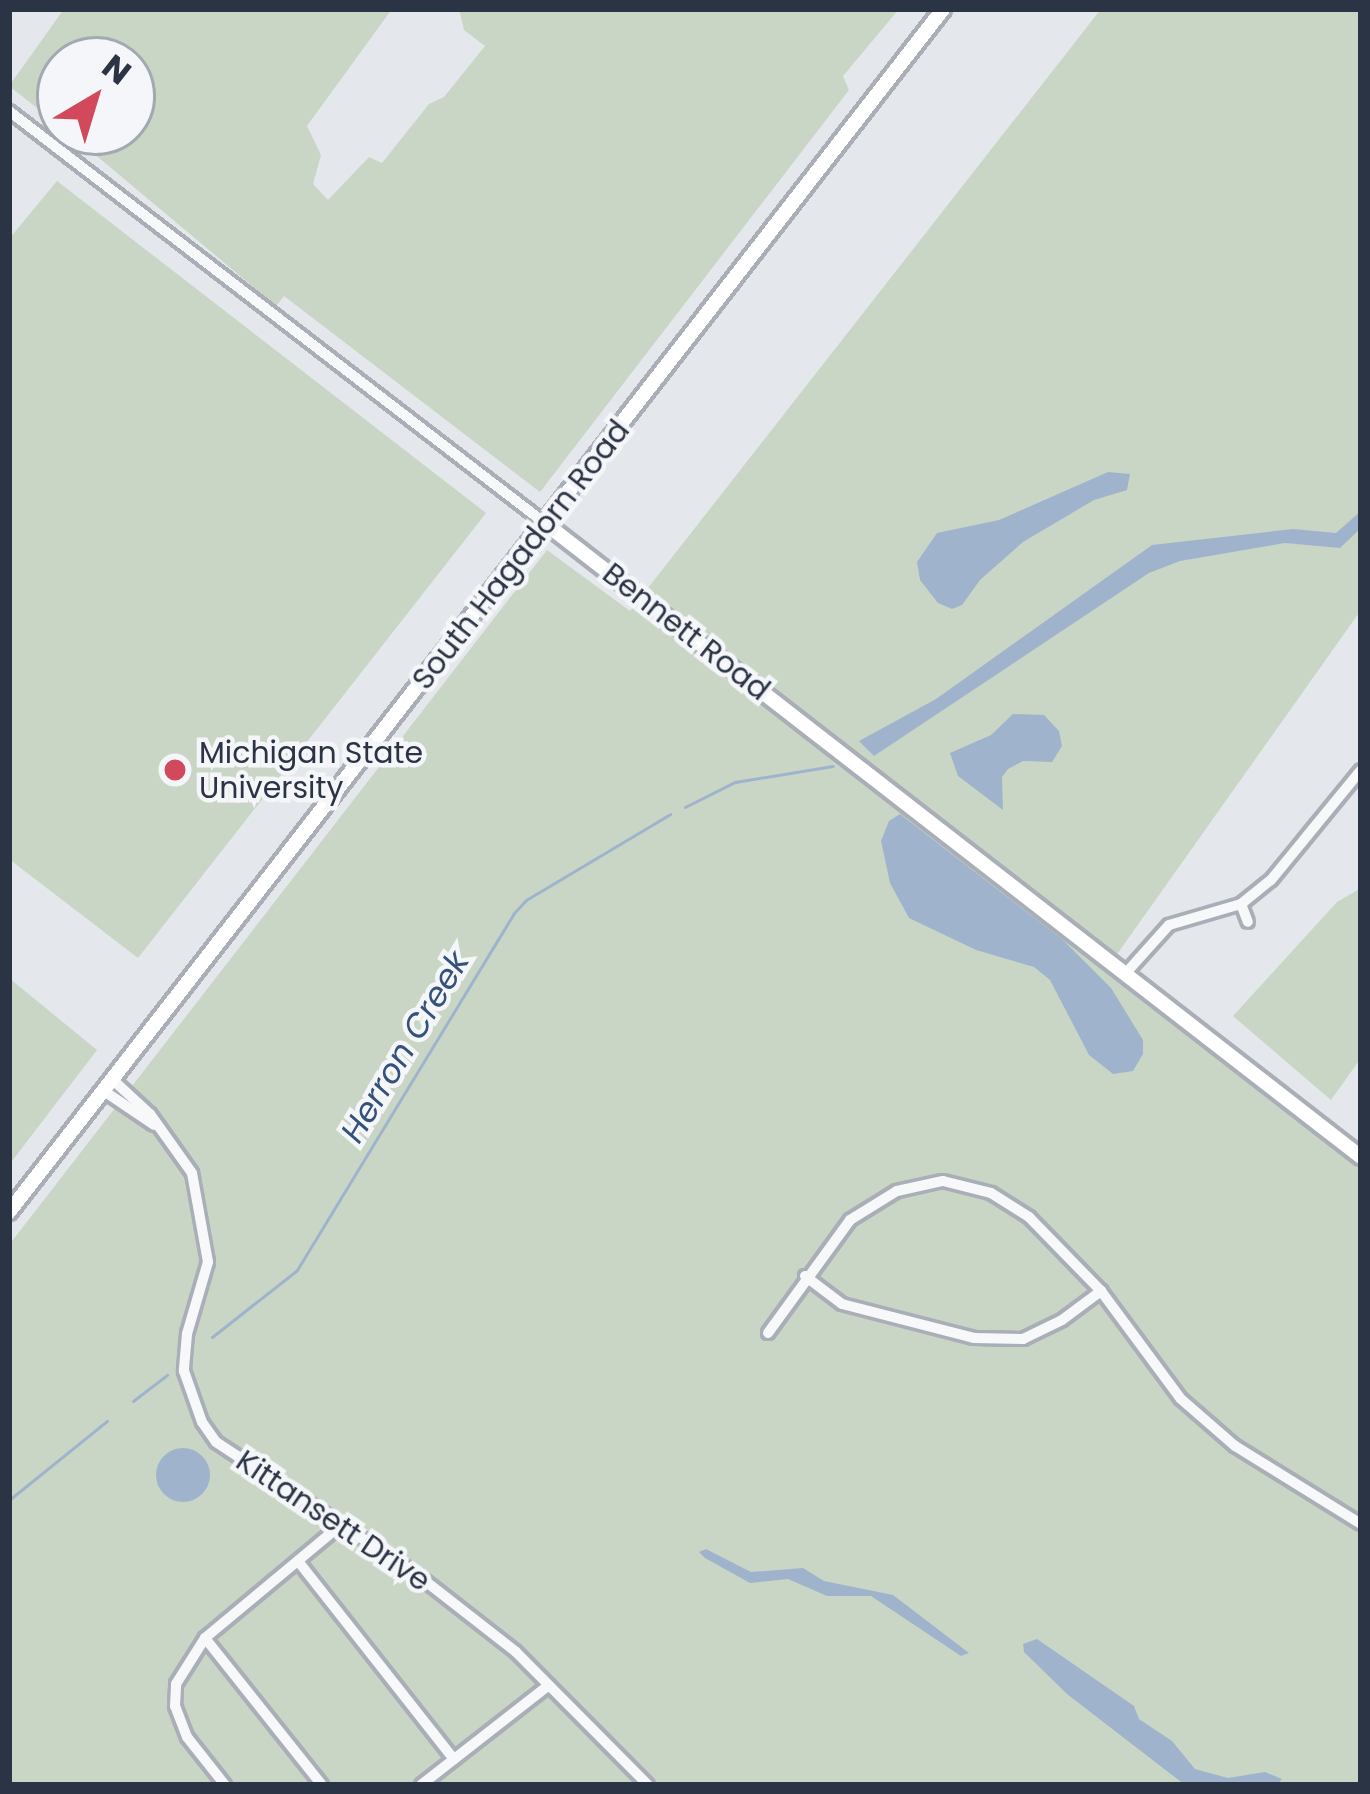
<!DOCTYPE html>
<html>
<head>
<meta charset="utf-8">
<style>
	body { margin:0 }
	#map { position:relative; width:1370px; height:1794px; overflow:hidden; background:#e4e7ec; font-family:Poppins,sans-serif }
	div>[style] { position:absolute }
	.green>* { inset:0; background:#c9d6c5 }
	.water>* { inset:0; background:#9fb4cc }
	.round { border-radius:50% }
	.stream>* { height:3px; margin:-1.5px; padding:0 1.5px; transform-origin:1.5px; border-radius:1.5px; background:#9fb4cc }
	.roads { filter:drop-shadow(3px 0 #a9aeb7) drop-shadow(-3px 0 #a9aeb7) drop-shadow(0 3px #a9aeb7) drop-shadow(0 -3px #a9aeb7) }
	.street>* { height:10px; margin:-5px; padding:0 5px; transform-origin:5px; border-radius:5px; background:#f7f8fa }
	.secondary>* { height:14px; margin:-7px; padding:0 7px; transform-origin:7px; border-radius:7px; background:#fff }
	.dots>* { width:33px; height:33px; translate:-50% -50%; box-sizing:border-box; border:6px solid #f4f6f9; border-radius:50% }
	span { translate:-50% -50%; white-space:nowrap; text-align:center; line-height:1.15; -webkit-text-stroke:9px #f4f6f9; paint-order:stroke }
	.street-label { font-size:30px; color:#2b3445 }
	.poi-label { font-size:30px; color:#2b3445 }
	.left { translate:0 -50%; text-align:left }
	.water-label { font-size:33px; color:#34527a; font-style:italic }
	.frame { position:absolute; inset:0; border:12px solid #2b3445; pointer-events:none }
	.north { position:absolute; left:36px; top:36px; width:120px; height:120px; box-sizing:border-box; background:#f4f6f9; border:3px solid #a4a8b1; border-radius:50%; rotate:38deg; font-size:33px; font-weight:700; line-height:48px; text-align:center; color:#2b3445 }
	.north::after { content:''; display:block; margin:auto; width:42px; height:54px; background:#d1495b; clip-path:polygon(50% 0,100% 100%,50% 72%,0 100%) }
</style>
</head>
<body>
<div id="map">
	<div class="green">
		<div style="clip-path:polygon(64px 9px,392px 9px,307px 126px,321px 155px,313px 184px,328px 200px,369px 157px,382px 163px,429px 104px,444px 97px,485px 46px,464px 30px,459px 9px,899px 9px,843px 76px,849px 90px,540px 492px,284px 296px,276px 306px,68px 132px,132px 132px,132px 60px,60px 60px,60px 126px,9px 86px)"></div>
		<div style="clip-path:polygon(1101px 9px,1361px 9px,1361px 610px,1108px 967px,1361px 1170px,1361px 1785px,9px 1785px,9px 1245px,547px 550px,630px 611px)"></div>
		<div style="clip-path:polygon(57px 181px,486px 513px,138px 958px,9px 859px,9px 239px)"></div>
		<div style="clip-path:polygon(1361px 888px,1361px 1058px,1331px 1100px,1233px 1016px,1337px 902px)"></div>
		<div style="clip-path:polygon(9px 978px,97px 1050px,9px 1165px)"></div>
	</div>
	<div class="water">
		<div style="clip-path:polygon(1108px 472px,1130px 474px,1127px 490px,1094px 500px,1023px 542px,980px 580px,962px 605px,952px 609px,938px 603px,920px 580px,917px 562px,937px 533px,999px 520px)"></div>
		<div style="clip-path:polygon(1361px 511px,1361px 528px,1340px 548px,1285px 543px,1180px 561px,1149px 573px,874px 756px,859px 741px,936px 699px,1152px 545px,1293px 529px,1336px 533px)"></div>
		<div style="clip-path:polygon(1013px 714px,1044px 715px,1059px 731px,1062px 746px,1052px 762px,1023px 761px,1008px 769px,1002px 777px,1003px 810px,958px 776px,950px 753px,991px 735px)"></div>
		<div style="clip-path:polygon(900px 814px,1063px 940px,1111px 988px,1143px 1040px,1143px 1054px,1133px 1071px,1113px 1074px,1089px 1055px,1050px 980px,1034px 967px,976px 950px,909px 918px,890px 883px,881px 841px,889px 821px)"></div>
		<div class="round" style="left:156px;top:1448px;width:54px;height:54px"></div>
		<div style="clip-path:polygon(706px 1549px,751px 1572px,803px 1568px,824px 1581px,893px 1595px,969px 1653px,961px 1656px,871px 1596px,827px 1596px,788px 1579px,750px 1583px,705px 1558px,699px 1552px)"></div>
		<div style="clip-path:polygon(1037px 1639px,1134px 1706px,1139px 1719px,1172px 1741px,1195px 1769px,1228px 1778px,1265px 1772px,1282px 1779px,1277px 1785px,1185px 1785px,1067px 1694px,1024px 1652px,1023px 1644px)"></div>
	</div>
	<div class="stream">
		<div style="left:685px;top:807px;width:56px;rotate:-26.6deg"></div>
		<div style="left:735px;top:782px;width:99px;rotate:-9.3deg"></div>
		<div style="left:212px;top:1337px;width:108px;rotate:-38.2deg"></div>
		<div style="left:297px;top:1270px;width:418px;rotate:-58.7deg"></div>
		<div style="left:514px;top:913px;width:18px;rotate:-47deg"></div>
		<div style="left:526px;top:900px;width:168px;rotate:-30.8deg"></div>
		<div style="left:133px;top:1401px;width:43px;rotate:-37.4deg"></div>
		<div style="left:9px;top:1500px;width:126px;rotate:-38.9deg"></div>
	</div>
	<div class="roads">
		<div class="street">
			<div style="left:9px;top:111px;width:677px;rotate:37.56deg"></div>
			<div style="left:1241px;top:904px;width:19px;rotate:69deg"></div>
			<div style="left:1125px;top:974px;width:66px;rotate:-48.1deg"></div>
			<div style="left:1169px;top:925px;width:75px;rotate:-16.3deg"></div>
			<div style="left:1241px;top:904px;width:38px;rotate:-39deg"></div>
			<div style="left:1271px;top:880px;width:142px;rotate:-50.7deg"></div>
			<div style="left:113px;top:1080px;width:50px;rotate:42.6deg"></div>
			<div style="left:150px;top:1114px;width:72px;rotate:54.6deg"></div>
			<div style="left:192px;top:1173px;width:90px;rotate:79.8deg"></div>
			<div style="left:208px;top:1262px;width:75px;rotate:106.3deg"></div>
			<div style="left:187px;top:1334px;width:37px;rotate:95deg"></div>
			<div style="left:184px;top:1371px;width:54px;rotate:70.6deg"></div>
			<div style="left:202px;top:1422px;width:24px;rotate:55deg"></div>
			<div style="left:216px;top:1442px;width:238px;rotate:33.4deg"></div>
			<div style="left:415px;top:1573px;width:128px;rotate:38deg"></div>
			<div style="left:516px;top:1652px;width:187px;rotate:45.2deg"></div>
			<div style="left:104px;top:1091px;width:60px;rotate:34.2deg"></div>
			<div style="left:805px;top:1276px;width:46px;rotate:37.1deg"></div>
			<div style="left:842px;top:1304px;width:136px;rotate:14.4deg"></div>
			<div style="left:974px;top:1338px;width:49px;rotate:1.2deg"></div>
			<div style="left:1023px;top:1339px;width:43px;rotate:-26deg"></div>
			<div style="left:1062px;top:1320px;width:49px;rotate:-36.6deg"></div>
			<div style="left:768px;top:1333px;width:140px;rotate:-54deg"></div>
			<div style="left:850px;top:1220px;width:55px;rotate:-31.7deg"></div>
			<div style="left:897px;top:1191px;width:47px;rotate:-12.3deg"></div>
			<div style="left:943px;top:1181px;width:49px;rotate:14deg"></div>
			<div style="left:991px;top:1193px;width:45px;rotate:32.3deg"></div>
			<div style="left:1029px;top:1217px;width:103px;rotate:45.8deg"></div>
			<div style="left:1101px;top:1291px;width:134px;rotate:53.5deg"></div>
			<div style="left:1181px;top:1399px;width:72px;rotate:41deg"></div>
			<div style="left:1235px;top:1446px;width:148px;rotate:31.8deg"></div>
			<div style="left:298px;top:1561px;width:252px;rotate:51.8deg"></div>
			<div style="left:205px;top:1638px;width:188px;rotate:51.5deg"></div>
			<div style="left:225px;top:1785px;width:61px;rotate:-128.4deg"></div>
			<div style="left:187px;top:1737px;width:33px;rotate:-111deg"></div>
			<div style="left:175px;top:1706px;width:22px;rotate:-87deg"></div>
			<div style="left:176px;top:1684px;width:54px;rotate:-57.8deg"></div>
			<div style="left:205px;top:1638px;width:178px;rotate:-39.8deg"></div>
			<div style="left:421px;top:1785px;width:162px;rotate:-38deg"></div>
		</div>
		<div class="secondary">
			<div style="left:546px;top:524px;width:1032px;rotate:37.84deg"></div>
			<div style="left:9px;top:1212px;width:1523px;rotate:-52.17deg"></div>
		</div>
	</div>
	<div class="dots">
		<div style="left:175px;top:770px;background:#d1495b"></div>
	</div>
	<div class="street-label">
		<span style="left:521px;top:555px;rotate:-52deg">South Hagadorn Road</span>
		<span style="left:686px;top:632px;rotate:38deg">Bennett Road</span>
		<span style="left:333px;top:1521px;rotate:34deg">Kittansett Drive</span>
	</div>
	<div class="poi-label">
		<span class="left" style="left:199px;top:770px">Michigan State<br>University</span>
	</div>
	<div class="water-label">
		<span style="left:405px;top:1047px;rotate:-59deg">Herron Creek</span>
	</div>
	<div class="frame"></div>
	<div class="north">N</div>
</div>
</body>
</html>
